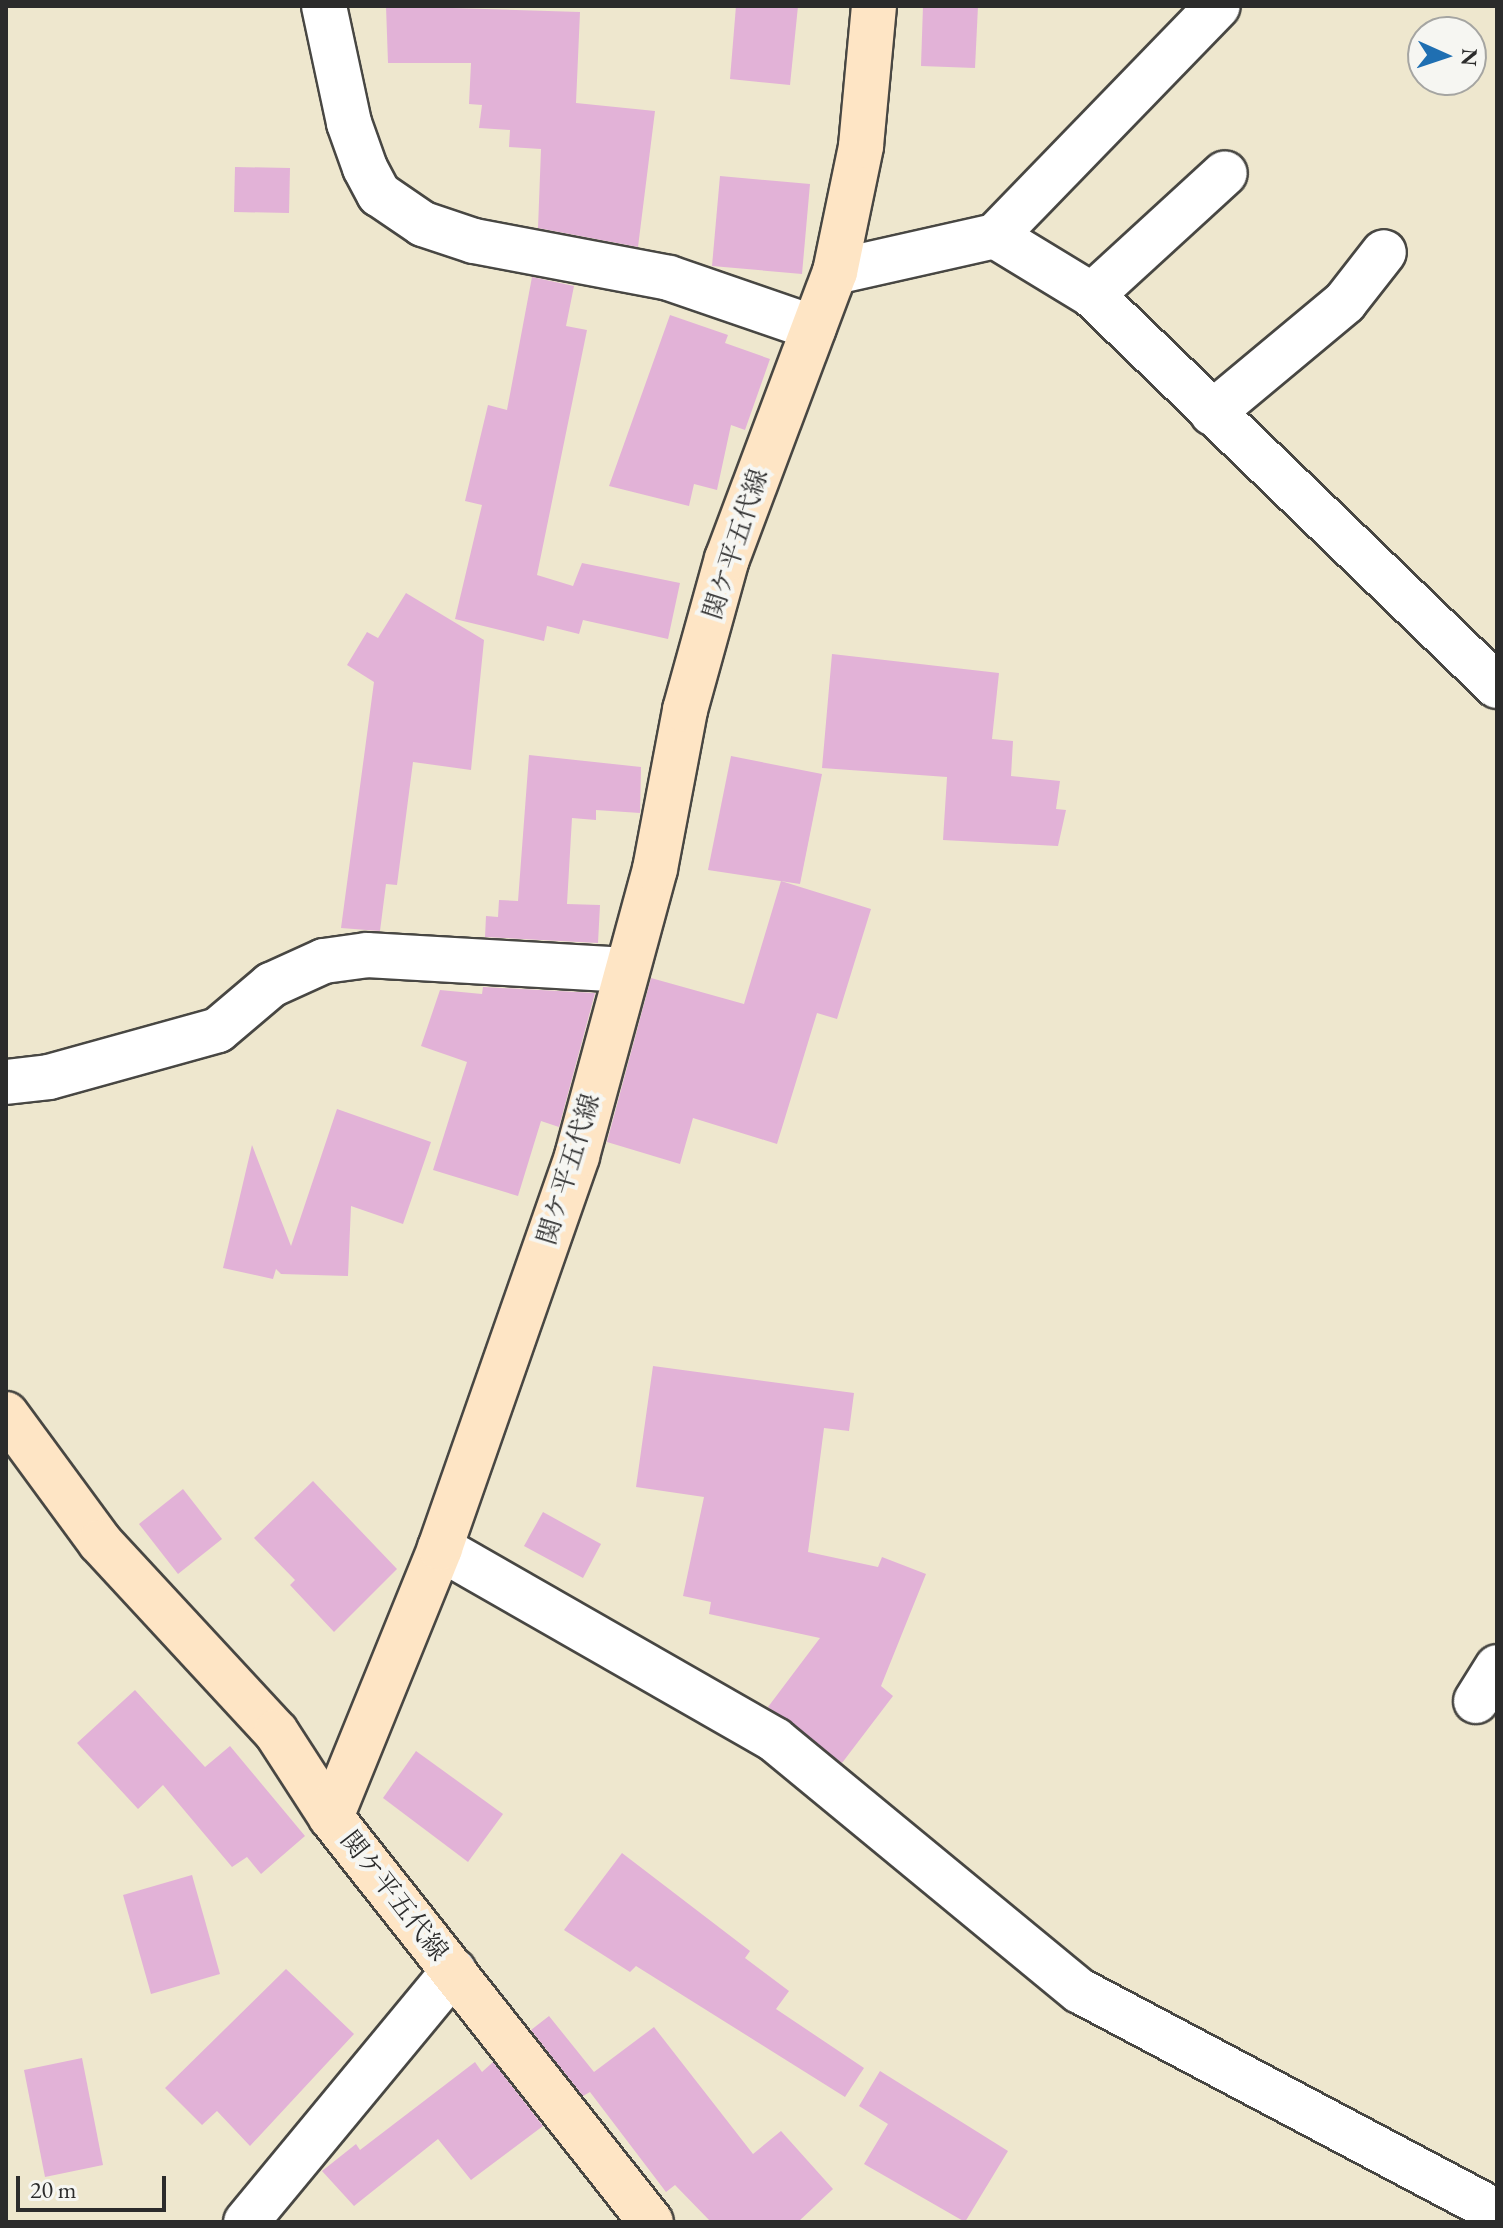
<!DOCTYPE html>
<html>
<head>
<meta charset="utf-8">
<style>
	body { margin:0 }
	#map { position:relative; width:1503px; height:2228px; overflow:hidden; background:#eee7ce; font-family:"EB Garamond","Noto Serif JP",serif }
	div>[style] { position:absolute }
	.building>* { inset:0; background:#e2b2d7 }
	.roads { filter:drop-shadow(2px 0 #484743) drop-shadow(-2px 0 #484743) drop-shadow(0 2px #484743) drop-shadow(0 -2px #484743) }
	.street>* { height:44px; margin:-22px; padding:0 22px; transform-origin:22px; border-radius:22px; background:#fff }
	.secondary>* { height:44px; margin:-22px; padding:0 22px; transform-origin:22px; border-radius:22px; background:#fee5c5 }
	span { translate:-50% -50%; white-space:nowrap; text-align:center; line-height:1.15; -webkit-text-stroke:8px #f6f6f2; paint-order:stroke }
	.street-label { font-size:26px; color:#2b2b2b }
	.frame { position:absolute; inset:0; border:8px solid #2b2b2b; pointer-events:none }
	.north { position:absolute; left:1407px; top:16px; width:80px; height:80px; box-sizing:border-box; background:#f6f6f2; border:2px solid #a5a5a2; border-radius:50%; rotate:93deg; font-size:22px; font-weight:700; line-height:32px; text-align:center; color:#2b2b2b }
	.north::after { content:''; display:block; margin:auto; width:28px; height:36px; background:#1f6fb2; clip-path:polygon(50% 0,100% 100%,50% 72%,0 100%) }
	.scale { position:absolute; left:16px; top:2176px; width:150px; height:36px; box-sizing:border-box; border:4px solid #2b2b2b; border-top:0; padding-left:10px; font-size:24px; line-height:28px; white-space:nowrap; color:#2b2b2b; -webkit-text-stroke:6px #f6f6f2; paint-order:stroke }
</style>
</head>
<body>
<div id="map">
	<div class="building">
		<div style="clip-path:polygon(386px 6px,580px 12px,576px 103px,655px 111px,638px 247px,538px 228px,541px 149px,509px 147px,510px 130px,479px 128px,482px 105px,469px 104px,471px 63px,388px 63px)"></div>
		<div style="clip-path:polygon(736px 6px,798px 6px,790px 85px,730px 79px)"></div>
		<div style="clip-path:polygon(923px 6px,978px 6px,975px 68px,921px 66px)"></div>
		<div style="clip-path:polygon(235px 167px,290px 168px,289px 213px,234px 212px)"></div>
		<div style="clip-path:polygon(720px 176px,810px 184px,802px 274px,712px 266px)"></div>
		<div style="clip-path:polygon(532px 277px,574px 286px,566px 326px,587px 330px,537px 575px,573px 586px,582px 563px,680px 583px,668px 639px,583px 620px,579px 634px,547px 626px,544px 641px,455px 619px,482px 505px,465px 501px,488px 405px,507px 410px)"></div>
		<div style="clip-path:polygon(670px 315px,728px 335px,725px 343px,770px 359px,745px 430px,731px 425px,717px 490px,694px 484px,689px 506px,609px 486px)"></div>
		<div style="clip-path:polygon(406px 593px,484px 640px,471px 770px,413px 762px,397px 885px,386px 884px,380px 931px,341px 928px,374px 682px,347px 665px,367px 632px,378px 638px)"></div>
		<div style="clip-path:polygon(832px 654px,999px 673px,992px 739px,1013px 741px,1011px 776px,1060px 781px,1056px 809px,1066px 810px,1058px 846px,943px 840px,947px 777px,822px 768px)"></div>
		<div style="clip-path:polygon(529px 755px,641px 767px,640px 813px,596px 810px,596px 820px,572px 818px,567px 904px,600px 905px,598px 943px,485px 937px,486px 916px,498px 917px,499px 900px,518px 901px)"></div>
		<div style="clip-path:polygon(731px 756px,822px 774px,800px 884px,708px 870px)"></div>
		<div style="clip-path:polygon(781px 881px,871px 909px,837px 1019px,817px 1013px,777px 1144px,693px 1118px,680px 1164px,607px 1142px,651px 978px,744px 1004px)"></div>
		<div style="clip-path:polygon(483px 987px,595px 993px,559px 1127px,541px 1121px,518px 1196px,433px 1170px,467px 1062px,421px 1046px,440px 990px,482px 994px)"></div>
		<div style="clip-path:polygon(337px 1109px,431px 1142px,403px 1224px,351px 1206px,348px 1276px,281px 1274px,276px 1269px,273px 1279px,223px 1268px,252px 1145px,291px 1246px)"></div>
		<div style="clip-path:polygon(653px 1366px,854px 1393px,849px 1431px,824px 1428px,808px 1552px,878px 1567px,882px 1557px,926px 1574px,881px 1686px,893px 1696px,842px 1763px,768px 1707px,820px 1638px,709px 1614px,711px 1602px,683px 1596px,704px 1497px,636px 1487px)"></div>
		<div style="clip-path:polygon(313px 1481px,397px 1569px,334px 1632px,290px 1585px,295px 1580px,254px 1538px)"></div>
		<div style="clip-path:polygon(183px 1489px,222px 1539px,178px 1574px,139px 1524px)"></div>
		<div style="clip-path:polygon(543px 1512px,601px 1544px,583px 1578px,524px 1546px)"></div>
		<div style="clip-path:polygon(135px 1690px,205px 1767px,230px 1746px,305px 1836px,261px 1874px,247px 1857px,232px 1867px,163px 1785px,138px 1809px,77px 1743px)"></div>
		<div style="clip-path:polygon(416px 1751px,503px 1814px,468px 1862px,383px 1798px)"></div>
		<div style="clip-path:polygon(622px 1853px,750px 1951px,745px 1958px,789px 1991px,776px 2009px,864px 2068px,845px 2097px,636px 1966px,630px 1972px,564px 1930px)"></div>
		<div style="clip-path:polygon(192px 1875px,220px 1974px,151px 1994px,123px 1895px)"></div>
		<div style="clip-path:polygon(286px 1969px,354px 2034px,250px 2146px,217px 2111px,202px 2125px,165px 2088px)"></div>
		<div style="clip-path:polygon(549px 2016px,594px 2072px,654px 2027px,753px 2154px,781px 2131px,833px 2189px,798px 2222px,711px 2222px,675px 2185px,666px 2192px,590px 2092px,583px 2096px,531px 2030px)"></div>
		<div style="clip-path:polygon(82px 2058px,103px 2165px,45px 2177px,24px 2070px)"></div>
		<div style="clip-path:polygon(475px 2062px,482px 2072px,493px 2062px,543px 2126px,471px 2180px,438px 2139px,354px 2206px,322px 2171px,356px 2144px,360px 2150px)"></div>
		<div style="clip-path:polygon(880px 2071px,1008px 2151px,965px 2222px,864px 2164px,888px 2124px,859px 2106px)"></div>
	</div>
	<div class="roads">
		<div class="street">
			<div style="left:324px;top:6px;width:120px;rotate:77.9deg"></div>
			<div style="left:349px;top:123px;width:48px;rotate:70.4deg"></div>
			<div style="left:365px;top:168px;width:30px;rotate:62deg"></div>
			<div style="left:379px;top:194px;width:53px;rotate:34.3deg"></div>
			<div style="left:423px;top:224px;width:54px;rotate:18.4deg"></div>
			<div style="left:474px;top:241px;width:198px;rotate:10.7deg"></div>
			<div style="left:669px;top:278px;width:153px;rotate:19deg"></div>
			<div style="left:995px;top:236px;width:320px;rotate:-45.9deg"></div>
			<div style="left:835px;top:272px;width:164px;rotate:-12.7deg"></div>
			<div style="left:995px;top:236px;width:114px;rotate:31.3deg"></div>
			<div style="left:1092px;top:295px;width:563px;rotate:43.99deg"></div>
			<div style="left:1092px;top:295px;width:180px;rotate:-42.5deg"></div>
			<div style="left:1212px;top:413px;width:173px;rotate:-39.8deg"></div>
			<div style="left:1345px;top:302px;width:63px;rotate:-52deg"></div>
			<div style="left:6px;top:1082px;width:43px;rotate:-6.6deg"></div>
			<div style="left:49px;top:1077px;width:175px;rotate:-15.5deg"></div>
			<div style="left:218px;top:1030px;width:70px;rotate:-40.3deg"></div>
			<div style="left:271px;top:985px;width:58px;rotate:-24.4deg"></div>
			<div style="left:324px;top:961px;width:43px;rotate:-7.9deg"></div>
			<div style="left:367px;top:955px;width:260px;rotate:3.3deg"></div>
			<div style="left:440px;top:1548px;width:386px;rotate:29.8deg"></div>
			<div style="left:775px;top:1740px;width:395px;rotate:39.5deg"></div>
			<div style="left:1080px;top:1991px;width:472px;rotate:27.9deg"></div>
			<div style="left:1476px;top:1701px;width:40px;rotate:-58deg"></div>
			<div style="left:246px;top:2222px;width:326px;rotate:-50.4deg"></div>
		</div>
		<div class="secondary">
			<div style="left:6px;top:1414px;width:159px;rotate:53.7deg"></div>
			<div style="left:100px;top:1542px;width:259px;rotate:47.2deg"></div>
			<div style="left:276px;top:1732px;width:101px;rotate:57.1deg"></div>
			<div style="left:331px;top:1817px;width:516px;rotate:51.69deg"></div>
			<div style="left:331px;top:1817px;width:290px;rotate:-67.9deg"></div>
			<div style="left:440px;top:1548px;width:415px;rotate:-70.7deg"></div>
			<div style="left:577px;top:1156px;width:297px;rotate:-74.8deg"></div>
			<div style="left:655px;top:869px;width:162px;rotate:-79.3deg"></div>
			<div style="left:685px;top:710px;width:157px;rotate:-74.5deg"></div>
			<div style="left:727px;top:559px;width:307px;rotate:-69.4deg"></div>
			<div style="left:835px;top:272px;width:129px;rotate:-78.3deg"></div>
			<div style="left:861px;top:146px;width:141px;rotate:-84.7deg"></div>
		</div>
	</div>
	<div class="street-label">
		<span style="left:736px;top:544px;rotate:-72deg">関ケ平五代線</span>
		<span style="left:569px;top:1169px;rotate:-73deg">関ケ平五代線</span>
		<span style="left:394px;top:1896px;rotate:52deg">関ケ平五代線</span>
	</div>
	<div class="frame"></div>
	<div class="north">N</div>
	<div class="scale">20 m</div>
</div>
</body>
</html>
